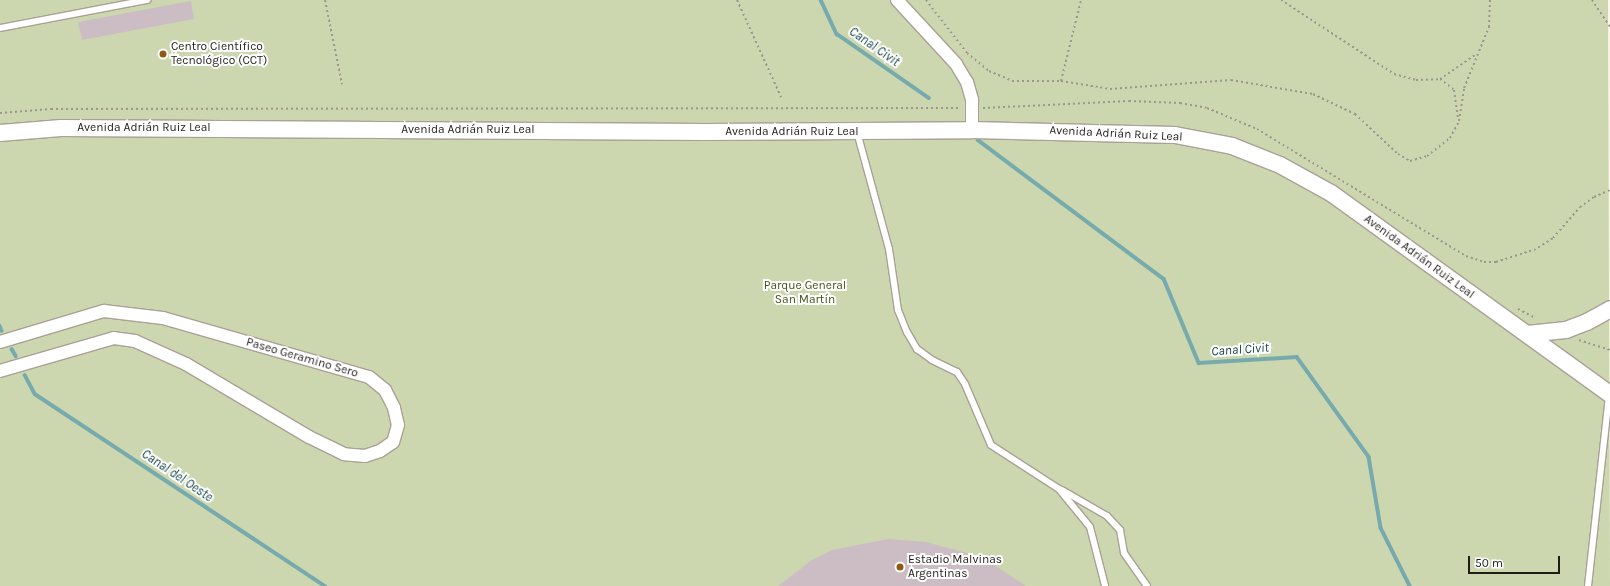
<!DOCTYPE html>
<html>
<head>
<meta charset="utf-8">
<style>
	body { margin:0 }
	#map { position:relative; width:1610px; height:586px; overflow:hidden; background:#fef4ec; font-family:Karla,sans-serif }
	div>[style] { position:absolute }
	.green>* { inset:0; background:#ccd7af }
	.stream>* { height:3.5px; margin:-1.75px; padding:0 1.75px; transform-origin:1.75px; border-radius:1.75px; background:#76aaad }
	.building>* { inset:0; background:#ccbdc4 }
	.path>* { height:2px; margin-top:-1px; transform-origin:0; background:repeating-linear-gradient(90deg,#9d968f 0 2px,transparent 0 5px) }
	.roads { filter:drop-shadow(1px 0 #aba096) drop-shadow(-1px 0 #aba096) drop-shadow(0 1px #aba096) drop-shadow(0 -1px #aba096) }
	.lane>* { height:6px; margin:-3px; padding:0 3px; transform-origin:3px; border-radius:3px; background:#fff }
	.street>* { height:12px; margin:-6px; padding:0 6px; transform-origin:6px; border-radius:6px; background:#fff }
	.secondary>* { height:16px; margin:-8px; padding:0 8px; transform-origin:8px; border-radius:8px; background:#fff }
	.dots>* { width:11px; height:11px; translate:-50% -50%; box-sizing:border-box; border:2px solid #fff; border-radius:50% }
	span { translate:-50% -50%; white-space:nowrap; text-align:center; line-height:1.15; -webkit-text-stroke:4px #fff; paint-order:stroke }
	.poi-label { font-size:12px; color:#201c18 }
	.left { translate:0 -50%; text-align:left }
	.street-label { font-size:12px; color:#201c18 }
	.park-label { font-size:12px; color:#445114 }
	.water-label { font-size:13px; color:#134447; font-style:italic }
	.scale { position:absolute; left:1468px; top:556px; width:92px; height:18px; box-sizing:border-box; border:2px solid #201c18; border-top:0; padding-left:5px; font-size:12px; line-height:14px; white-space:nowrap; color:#201c18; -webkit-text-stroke:3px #fff; paint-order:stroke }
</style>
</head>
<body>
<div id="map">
	<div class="green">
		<div style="clip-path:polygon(0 0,1608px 0,1610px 586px,0 586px)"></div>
	</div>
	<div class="stream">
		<div style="left:821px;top:0;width:38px;rotate:65deg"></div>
		<div style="left:837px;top:34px;width:112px;rotate:34.8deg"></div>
		<div style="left:978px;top:140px;width:232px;rotate:36.8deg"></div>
		<div style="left:1164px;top:279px;width:91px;rotate:67.4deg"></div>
		<div style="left:1199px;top:363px;width:98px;rotate:-3.5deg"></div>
		<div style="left:1297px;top:357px;width:123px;rotate:54.2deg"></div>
		<div style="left:1369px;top:457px;width:72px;rotate:80.4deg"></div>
		<div style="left:1381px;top:528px;width:65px;rotate:63.4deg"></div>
		<div style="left:0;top:326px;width:5px;rotate:68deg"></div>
		<div style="left:12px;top:349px;width:8px;rotate:60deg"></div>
		<div style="left:25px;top:375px;width:21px;rotate:62deg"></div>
		<div style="left:35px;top:394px;width:348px;rotate:33.5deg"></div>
	</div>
	<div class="building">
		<div style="clip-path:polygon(191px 1px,194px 19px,82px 40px,78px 22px)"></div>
		<div style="clip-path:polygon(888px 539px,926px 542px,967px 553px,988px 561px,1026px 586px,778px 586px,812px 560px,832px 550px)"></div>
	</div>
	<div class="path">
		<div style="left:325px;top:0;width:86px;rotate:78.6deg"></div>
		<div style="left:737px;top:0;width:107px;rotate:65.6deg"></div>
		<div style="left:926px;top:0;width:67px;rotate:52.3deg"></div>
		<div style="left:967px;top:53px;width:28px;rotate:39deg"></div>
		<div style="left:989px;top:71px;width:25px;rotate:23deg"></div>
		<div style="left:1012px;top:81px;width:49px"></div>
		<div style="left:1061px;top:81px;width:50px;rotate:9.3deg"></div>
		<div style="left:1110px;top:89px;width:121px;rotate:-4.3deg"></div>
		<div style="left:1231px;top:80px;width:83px;rotate:9.7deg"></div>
		<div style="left:1313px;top:94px;width:47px;rotate:25.5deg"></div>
		<div style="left:1355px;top:114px;width:59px;rotate:42.9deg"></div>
		<div style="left:1398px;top:154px;width:14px;rotate:30deg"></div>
		<div style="left:1410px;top:161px;width:18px;rotate:-16deg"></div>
		<div style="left:1427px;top:156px;width:29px;rotate:-38deg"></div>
		<div style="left:1450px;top:138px;width:19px;rotate:-62deg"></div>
		<div style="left:1459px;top:121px;width:33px;rotate:-81deg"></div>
		<div style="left:1464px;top:88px;width:66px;rotate:-67.7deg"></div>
		<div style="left:1489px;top:27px;width:27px;rotate:-88deg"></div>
		<div style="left:1281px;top:0;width:135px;rotate:33.2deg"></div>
		<div style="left:1394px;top:74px;width:23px;rotate:15deg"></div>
		<div style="left:1416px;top:80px;width:24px;rotate:-2deg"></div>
		<div style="left:1440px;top:79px;width:42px;rotate:-34.4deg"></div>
		<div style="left:1592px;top:0;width:32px;rotate:56deg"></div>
		<div style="left:1440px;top:79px;width:18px;rotate:38deg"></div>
		<div style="left:1454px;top:90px;width:29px;rotate:82deg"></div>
		<div style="left:1061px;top:81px;width:83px;rotate:-76.1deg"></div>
		<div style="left:983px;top:108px;width:146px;rotate:-2.7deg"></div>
		<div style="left:1129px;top:101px;width:51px;rotate:2.2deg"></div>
		<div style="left:1180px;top:103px;width:27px;rotate:10deg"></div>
		<div style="left:1207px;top:108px;width:54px;rotate:22.8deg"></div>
		<div style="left:1257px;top:129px;width:245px;rotate:31.3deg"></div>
		<div style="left:1466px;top:256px;width:19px;rotate:18deg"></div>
		<div style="left:1484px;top:262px;width:12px"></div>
		<div style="left:1496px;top:262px;width:40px;rotate:-18deg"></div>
		<div style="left:1534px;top:250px;width:22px;rotate:-32deg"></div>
		<div style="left:1553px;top:238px;width:41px;rotate:-48.9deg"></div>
		<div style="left:1580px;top:207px;width:17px;rotate:-36deg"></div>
		<div style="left:1594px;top:197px;width:17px;rotate:-24deg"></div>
		<div style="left:0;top:113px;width:51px;rotate:-4.5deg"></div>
		<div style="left:51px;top:109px;width:910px;rotate:-0.06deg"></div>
		<div style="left:1518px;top:309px;width:20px;rotate:27deg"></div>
		<div style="left:1579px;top:340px;width:33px;rotate:18deg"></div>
	</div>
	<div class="roads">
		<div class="lane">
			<div style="left:0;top:28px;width:150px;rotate:-10.8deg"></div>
			<div style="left:857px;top:132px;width:121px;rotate:74.7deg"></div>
			<div style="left:889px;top:249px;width:62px;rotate:81.6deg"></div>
			<div style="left:898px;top:310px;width:24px;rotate:68deg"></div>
			<div style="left:907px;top:332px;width:20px;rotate:60deg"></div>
			<div style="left:917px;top:349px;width:19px;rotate:36deg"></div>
			<div style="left:932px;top:360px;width:28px;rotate:26deg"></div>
			<div style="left:957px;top:372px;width:14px;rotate:56deg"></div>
			<div style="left:965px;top:384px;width:66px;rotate:66.9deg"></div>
			<div style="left:991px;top:445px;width:81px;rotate:32.9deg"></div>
			<div style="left:1059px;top:489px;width:49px;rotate:50.8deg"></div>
			<div style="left:1090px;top:527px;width:61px;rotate:75.7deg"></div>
			<div style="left:1062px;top:490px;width:52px;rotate:30deg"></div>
			<div style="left:1107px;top:516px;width:19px;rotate:47deg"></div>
			<div style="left:1120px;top:530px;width:23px;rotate:80deg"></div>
			<div style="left:1124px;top:553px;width:40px;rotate:55.1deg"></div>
			<div style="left:1588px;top:586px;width:192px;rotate:-83.7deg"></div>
		</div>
		<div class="street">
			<div style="left:897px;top:0;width:87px;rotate:47.3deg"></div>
			<div style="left:956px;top:64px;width:21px;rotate:59deg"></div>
			<div style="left:967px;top:82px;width:19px;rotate:74deg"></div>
			<div style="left:972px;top:100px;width:30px;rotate:90deg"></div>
			<div style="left:0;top:342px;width:109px;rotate:-16.6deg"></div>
			<div style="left:104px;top:311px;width:59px;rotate:6.8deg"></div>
			<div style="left:163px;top:318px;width:214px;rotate:16deg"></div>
			<div style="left:369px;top:377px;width:21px;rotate:39deg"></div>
			<div style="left:385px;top:390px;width:20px;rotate:63deg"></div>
			<div style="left:394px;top:408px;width:17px;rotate:77deg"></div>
			<div style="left:398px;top:425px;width:18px;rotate:106deg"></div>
			<div style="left:393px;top:442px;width:16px;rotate:145deg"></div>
			<div style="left:380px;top:451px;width:16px;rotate:162deg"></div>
			<div style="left:365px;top:456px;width:21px;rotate:-175deg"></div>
			<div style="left:344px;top:454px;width:39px;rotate:-154deg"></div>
			<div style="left:309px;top:437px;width:143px;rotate:-149.3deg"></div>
			<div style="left:186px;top:364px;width:56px;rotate:-155.7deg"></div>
			<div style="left:135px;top:341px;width:21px;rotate:-172deg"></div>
			<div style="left:114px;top:338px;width:119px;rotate:163.9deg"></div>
		</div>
		<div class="secondary">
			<div style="left:0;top:133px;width:61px;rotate:-4.7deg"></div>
			<div style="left:61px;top:128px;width:645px;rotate:0.36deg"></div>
			<div style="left:706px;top:132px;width:266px;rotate:-0.4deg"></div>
			<div style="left:972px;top:130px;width:203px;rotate:1.4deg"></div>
			<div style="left:1175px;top:135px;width:58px;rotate:10.9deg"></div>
			<div style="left:1232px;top:146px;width:52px;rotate:21.6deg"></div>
			<div style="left:1280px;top:165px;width:58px;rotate:28.8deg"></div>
			<div style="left:1331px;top:193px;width:344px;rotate:35.8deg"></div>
			<div style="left:1527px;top:334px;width:39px;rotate:-6deg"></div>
			<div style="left:1566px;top:330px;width:22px;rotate:-21deg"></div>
			<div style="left:1587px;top:322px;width:26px;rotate:-29deg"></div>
		</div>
	</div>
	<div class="dots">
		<div style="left:163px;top:54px;background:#905811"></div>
		<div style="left:900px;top:567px;background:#905811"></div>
	</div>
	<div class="poi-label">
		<span class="left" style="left:171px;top:54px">Centro Científico<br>Tecnológico (CCT)</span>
		<span class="left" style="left:908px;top:567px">Estadio Malvinas<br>Argentinas</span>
	</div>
	<div class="street-label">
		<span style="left:144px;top:128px">Avenida Adrián Ruiz Leal</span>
		<span style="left:468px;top:130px">Avenida Adrián Ruiz Leal</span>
		<span style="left:792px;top:132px">Avenida Adrián Ruiz Leal</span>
		<span style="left:1116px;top:134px;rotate:3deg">Avenida Adrián Ruiz Leal</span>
		<span style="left:1419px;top:257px;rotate:36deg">Avenida Adrián Ruiz Leal</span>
		<span style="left:302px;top:358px;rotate:16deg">Paseo Geramino Sero</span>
	</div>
	<div class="park-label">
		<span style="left:805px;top:293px">Parque General<br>San Martín</span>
	</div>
	<div class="water-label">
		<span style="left:874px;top:47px;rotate:35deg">Canal Civit</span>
		<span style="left:1240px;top:350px;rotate:-4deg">Canal Civit</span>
		<span style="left:177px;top:476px;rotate:34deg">Canal del Oeste</span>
	</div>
	<div class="scale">50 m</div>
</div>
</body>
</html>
